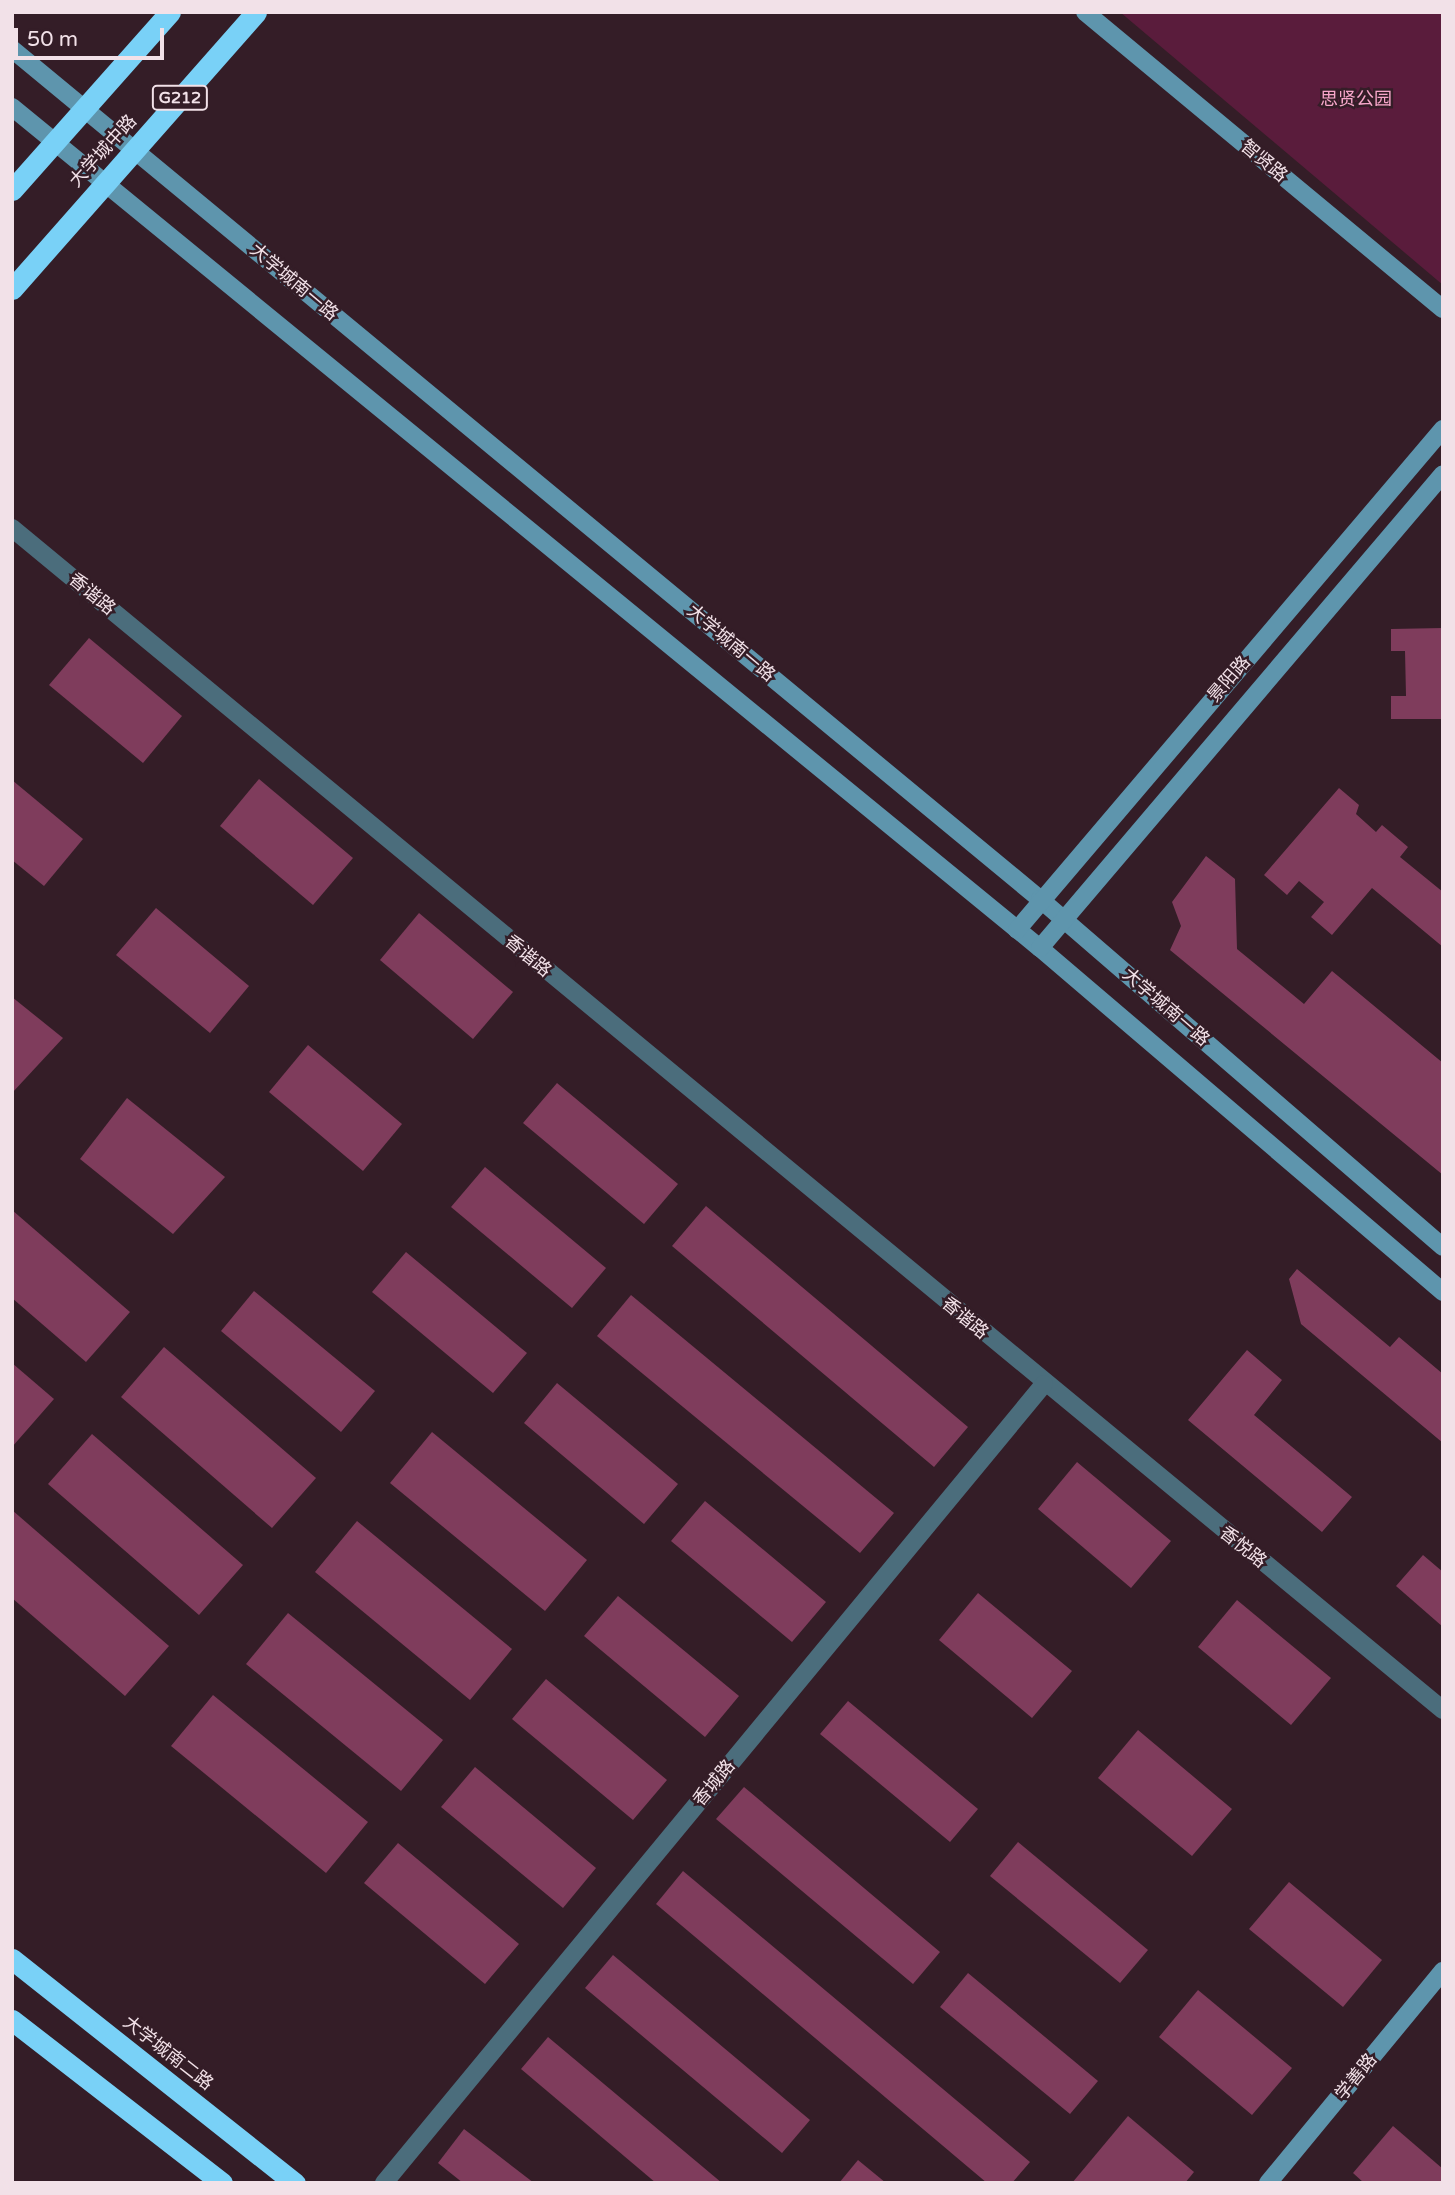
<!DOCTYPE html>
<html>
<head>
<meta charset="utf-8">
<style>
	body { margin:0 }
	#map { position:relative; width:1455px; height:2195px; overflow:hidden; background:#341d27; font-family:"Varela Round","Noto Sans SC",sans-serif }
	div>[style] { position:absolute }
	.green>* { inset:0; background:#5a1c3c }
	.building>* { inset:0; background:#7f3c5c }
	.street>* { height:18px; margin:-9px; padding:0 9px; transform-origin:9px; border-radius:9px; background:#4b6d7c }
	.secondary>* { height:18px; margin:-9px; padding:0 9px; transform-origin:9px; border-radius:9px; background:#5e95ad }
	.highway>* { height:21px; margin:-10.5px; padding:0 10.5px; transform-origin:10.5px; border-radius:10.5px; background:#79d1f7 }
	span { translate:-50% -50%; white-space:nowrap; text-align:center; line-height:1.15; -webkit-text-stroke:5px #341d27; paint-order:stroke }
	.shield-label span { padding:2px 5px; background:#341d27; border:2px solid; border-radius:5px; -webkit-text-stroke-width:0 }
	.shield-label { font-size:16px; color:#f2e1e8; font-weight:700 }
	.park-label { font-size:18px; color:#f7a7ca }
	.street-label { font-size:18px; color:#f2e1e8 }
	.frame { position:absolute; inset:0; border:14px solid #f2e1e8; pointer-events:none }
	.scale { position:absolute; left:14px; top:28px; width:150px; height:32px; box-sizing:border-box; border:4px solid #f2e1e8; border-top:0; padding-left:9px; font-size:21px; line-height:24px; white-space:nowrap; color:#f2e1e8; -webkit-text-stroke:5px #341d27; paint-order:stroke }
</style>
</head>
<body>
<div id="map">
	<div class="green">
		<div style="clip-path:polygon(1120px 12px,1443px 12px,1443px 285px)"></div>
	</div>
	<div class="building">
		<div style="clip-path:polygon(1443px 628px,1443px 719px,1391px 719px,1391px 696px,1406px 696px,1405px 651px,1391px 651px,1391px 629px)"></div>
		<div style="clip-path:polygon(89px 638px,182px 716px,143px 763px,49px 685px)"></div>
		<div style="clip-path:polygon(259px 779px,353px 858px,313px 905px,220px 826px)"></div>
		<div style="clip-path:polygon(12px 780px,83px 839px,44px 886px,12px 860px)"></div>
		<div style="clip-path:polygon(1339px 788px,1359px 805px,1356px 814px,1376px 832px,1382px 825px,1408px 847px,1400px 857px,1443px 892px,1443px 947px,1372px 888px,1332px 935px,1311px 917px,1324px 902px,1299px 881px,1287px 895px,1264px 875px)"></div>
		<div style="clip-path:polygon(1206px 856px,1235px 879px,1237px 949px,1304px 1004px,1332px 971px,1443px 1063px,1443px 1175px,1170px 950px,1181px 926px,1172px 902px)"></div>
		<div style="clip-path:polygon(156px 908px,249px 986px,210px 1033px,116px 955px)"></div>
		<div style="clip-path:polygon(419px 913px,513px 992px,473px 1039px,380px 960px)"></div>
		<div style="clip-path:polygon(12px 997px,63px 1038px,12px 1093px)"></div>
		<div style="clip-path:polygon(308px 1045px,402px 1124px,363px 1171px,269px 1092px)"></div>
		<div style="clip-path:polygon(557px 1083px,678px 1184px,644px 1224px,523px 1123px)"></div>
		<div style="clip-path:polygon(127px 1098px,225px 1177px,173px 1234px,80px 1159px)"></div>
		<div style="clip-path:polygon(485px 1167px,606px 1268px,572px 1308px,451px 1207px)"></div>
		<div style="clip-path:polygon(706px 1206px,968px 1427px,934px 1467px,672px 1246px)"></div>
		<div style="clip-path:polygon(12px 1210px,130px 1312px,86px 1362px,12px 1298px)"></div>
		<div style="clip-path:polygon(406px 1252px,527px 1353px,493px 1393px,372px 1292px)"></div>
		<div style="clip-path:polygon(1297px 1269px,1390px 1347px,1399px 1337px,1443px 1374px,1443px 1443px,1301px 1324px,1289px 1279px)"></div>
		<div style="clip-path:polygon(254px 1291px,375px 1391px,341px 1432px,221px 1331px)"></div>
		<div style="clip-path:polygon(631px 1295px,894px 1513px,860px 1553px,597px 1336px)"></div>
		<div style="clip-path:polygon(164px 1347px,316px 1478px,272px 1528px,121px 1397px)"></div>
		<div style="clip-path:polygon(1247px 1350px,1282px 1380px,1254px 1415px,1352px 1497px,1322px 1532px,1188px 1420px)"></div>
		<div style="clip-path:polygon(12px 1363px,54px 1399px,12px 1447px)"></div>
		<div style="clip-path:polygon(557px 1383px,678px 1484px,644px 1524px,524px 1423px)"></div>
		<div style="clip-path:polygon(432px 1432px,587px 1560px,545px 1611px,390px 1483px)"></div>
		<div style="clip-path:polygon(92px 1434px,243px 1565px,199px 1615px,48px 1484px)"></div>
		<div style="clip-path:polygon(1077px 1462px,1171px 1541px,1131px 1588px,1038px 1509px)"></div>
		<div style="clip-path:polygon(705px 1501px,826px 1602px,792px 1642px,671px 1541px)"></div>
		<div style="clip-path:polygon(12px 1510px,169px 1646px,125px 1696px,12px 1598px)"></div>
		<div style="clip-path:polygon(357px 1521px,512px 1649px,470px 1700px,315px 1572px)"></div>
		<div style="clip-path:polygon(1423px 1555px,1443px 1572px,1443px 1627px,1396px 1586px)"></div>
		<div style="clip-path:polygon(978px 1593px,1072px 1671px,1032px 1718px,939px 1640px)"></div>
		<div style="clip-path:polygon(618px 1596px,739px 1696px,705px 1737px,584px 1636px)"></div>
		<div style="clip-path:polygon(1237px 1600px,1331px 1678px,1291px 1725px,1198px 1647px)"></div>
		<div style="clip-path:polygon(288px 1613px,443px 1740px,401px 1791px,246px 1664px)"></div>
		<div style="clip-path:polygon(546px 1679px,667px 1780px,633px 1820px,512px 1719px)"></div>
		<div style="clip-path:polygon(213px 1695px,368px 1822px,326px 1873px,171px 1746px)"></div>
		<div style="clip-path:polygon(848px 1701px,978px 1809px,950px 1842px,820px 1734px)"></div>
		<div style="clip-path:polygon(1138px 1730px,1232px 1809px,1192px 1856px,1098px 1778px)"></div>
		<div style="clip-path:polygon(475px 1767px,596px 1868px,563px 1908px,441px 1807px)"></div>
		<div style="clip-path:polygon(744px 1787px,940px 1952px,913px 1984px,716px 1819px)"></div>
		<div style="clip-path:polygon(1018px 1842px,1148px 1950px,1120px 1983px,990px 1876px)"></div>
		<div style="clip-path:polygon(398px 1843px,519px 1944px,485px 1984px,364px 1883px)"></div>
		<div style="clip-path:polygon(683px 1871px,1030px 2162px,1012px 2183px,987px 2183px,656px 1904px)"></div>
		<div style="clip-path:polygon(1289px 1882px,1382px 1960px,1343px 2007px,1249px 1929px)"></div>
		<div style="clip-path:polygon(613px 1955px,810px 2120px,782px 2153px,585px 1988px)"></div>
		<div style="clip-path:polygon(968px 1973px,1098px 2081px,1070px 2114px,940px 2007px)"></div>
		<div style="clip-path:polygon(1198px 1990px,1292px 2068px,1252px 2115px,1159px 2037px)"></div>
		<div style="clip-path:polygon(548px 2037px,722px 2183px,656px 2183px,521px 2069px)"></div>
		<div style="clip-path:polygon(1128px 2116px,1194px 2172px,1185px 2183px,1072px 2183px)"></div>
		<div style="clip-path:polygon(1393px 2126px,1443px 2169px,1443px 2183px,1364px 2183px,1353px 2173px)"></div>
		<div style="clip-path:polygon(464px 2129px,534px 2183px,463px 2183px,438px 2163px)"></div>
		<div style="clip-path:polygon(858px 2160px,886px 2183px,839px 2183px)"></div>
	</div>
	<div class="street">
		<div style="left:12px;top:528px;width:1856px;rotate:39.56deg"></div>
		<div style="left:384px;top:2183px;width:1036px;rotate:-50.44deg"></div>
	</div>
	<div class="secondary">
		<div style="left:1085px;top:12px;width:465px;rotate:39.7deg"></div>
		<div style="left:12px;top:49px;width:1334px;rotate:39.59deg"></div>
		<div style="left:1040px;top:899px;width:532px;rotate:40.81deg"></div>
		<div style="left:12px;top:107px;width:1328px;rotate:39.29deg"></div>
		<div style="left:1040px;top:948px;width:530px;rotate:40.48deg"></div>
		<div style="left:1017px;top:930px;width:658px;rotate:-49.63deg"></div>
		<div style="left:1040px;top:948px;width:622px;rotate:-49.63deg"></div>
		<div style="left:1268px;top:2183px;width:275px;rotate:-50.5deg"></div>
	</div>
	<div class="highway">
		<div style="left:12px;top:190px;width:238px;rotate:-48.4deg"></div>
		<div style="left:12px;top:289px;width:369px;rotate:-48.6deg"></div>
		<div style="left:12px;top:1959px;width:361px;rotate:38.4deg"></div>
		<div style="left:12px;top:2020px;width:266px;rotate:37.8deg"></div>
	</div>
	<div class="shield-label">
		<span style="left:180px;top:98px">G212</span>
	</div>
	<div class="park-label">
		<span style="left:1356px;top:99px">思贤公园</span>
	</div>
	<div class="street-label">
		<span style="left:103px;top:151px;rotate:-48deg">大学城中路</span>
		<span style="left:1264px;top:161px;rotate:40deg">智贤路</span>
		<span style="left:294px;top:282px;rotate:40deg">大学城南一路</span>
		<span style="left:92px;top:594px;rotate:40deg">香谐路</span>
		<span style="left:731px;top:643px;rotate:40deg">大学城南一路</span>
		<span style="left:1229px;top:679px;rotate:-49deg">景阳路</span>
		<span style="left:528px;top:956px;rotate:40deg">香谐路</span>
		<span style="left:1166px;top:1007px;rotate:41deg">大学城南一路</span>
		<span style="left:965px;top:1318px;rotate:40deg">香谐路</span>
		<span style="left:1243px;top:1547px;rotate:39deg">香悦路</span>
		<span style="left:714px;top:1783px;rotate:-50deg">香城路</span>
		<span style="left:168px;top:2053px;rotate:38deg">大学城南二路</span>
		<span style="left:1356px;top:2077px;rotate:-51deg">学善路</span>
	</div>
	<div class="frame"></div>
	<div class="scale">50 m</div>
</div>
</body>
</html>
